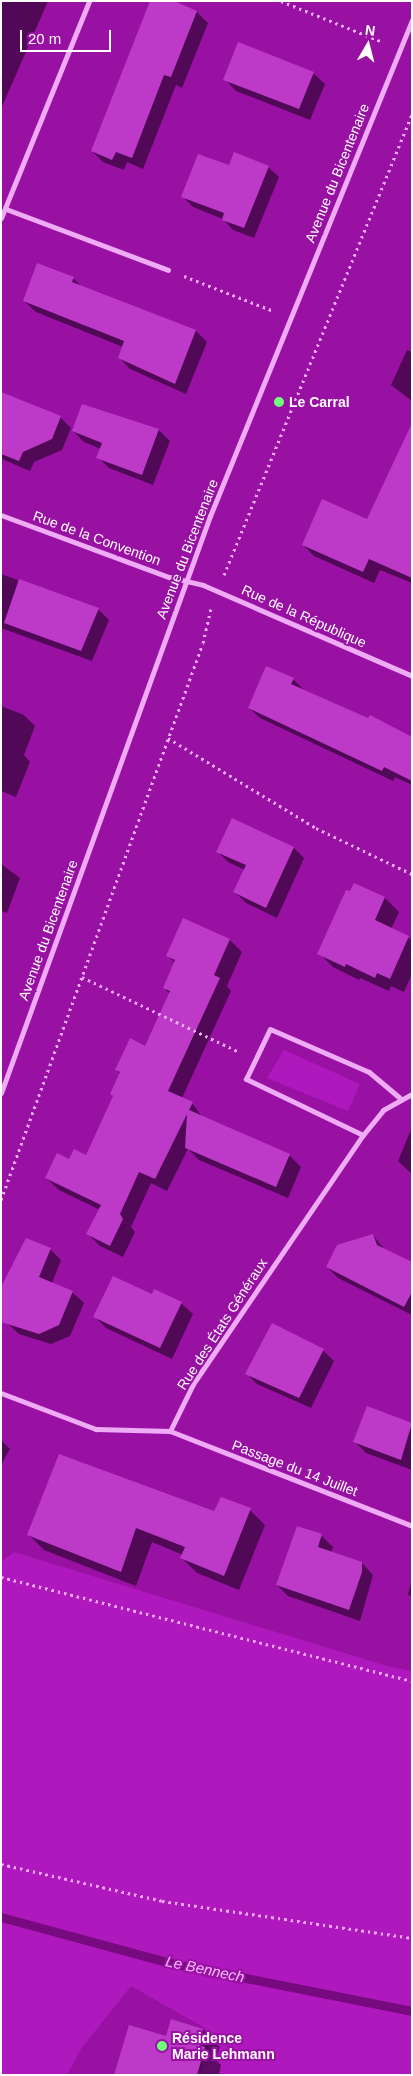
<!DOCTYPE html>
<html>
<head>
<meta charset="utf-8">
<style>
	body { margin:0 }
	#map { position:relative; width:413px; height:2076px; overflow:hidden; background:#9811a3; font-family:Helvetica,sans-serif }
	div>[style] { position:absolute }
	.green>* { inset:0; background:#af18bd }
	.shadow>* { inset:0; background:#0007 }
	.stream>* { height:9px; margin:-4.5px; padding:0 4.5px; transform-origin:4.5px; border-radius:4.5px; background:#770a7e }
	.building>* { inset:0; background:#bd3ac9 }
	.path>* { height:3px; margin-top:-1.5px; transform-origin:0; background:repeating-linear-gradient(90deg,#efabf6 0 2.5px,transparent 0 6.5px) }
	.minor>* { height:5px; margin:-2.5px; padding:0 2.5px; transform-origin:2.5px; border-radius:2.5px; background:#efabf6 }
	.dots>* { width:14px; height:14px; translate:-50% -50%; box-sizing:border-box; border:2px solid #9811a3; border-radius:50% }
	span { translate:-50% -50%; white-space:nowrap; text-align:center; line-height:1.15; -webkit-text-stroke:4px #9811a3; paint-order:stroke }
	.street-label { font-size:14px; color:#fff }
	.poi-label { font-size:14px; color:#fff; font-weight:700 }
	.left { translate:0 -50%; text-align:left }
	.water-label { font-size:15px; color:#f6bcfc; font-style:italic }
	.frame { position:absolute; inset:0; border:2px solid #fff; pointer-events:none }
	.north { position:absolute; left:343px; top:20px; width:50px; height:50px; -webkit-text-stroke:4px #9811a3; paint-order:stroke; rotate:8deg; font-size:14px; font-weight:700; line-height:20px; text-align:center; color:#fff }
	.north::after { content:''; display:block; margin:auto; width:18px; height:22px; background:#fff; clip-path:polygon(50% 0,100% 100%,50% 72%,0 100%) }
	.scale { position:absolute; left:20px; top:30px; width:91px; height:22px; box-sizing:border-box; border:2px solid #fff; border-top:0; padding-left:6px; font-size:15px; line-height:18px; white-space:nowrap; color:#fff; -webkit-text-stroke:4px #9811a3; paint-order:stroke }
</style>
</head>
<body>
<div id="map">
	<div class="green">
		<div style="clip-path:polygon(284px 1050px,360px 1084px,348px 1111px,267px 1078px)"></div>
		<div style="clip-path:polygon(14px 1552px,387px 1666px,412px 1671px,412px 2075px,200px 2075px,209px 2047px,205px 2028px,131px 1986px,81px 2049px,67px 2075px,1px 2075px,1px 1562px)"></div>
	</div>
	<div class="shadow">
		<div style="clip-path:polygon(1px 1px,48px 1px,1px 109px)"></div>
		<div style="clip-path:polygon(170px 1px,197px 12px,208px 23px,182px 88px,176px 85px,143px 169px,127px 162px,124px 170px,103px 162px,92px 151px)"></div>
		<div style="clip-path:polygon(313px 73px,325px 84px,310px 120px,236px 91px,225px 79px)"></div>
		<div style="clip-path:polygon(230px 167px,268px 167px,279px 177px,254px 238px,233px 230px,223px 219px,193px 207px,183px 197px)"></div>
		<div style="clip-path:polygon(73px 278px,83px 288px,196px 331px,207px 342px,186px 394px,130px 369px,119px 357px,123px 347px,36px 312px,24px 301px)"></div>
		<div style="clip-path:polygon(407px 350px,412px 352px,412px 401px,391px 385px)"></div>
		<div style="clip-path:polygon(1px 394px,60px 417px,71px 428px,62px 450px,34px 462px,30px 471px,2px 459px)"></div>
		<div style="clip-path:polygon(159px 430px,170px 441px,153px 485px,109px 468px,98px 457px,101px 449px,84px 442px,73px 431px)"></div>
		<div style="clip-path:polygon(412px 440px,412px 583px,380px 570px,374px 583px,314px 556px,303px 545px,368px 521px)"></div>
		<div style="clip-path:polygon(1px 574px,98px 609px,109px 620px,92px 661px,1px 628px)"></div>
		<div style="clip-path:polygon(293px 679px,304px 690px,412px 738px,412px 785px,395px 777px,393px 781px,260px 718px,249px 708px)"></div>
		<div style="clip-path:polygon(1px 706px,24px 715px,35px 726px,24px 755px,30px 762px,16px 797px,1px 791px)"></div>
		<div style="clip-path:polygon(294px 848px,304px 858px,277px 918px,246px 903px,235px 892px,245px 870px,228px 862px,217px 851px)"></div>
		<div style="clip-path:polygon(1px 864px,20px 878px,7px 913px,1px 911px)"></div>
		<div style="clip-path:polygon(355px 885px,385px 898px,399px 912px,391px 929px,412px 940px,412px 974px,404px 992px,391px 986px,389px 991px,360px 978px,359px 980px,333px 967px,319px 953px)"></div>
		<div style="clip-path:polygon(183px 920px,230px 940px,242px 952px,227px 986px,231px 991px,182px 1098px,192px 1103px,203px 1118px,289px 1155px,301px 1167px,288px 1198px,199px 1160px,188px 1149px,167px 1191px,151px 1183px,131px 1227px,135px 1232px,123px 1257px,100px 1246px,88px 1234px,100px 1210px,59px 1190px,46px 1178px,70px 1161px,86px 1156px,114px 1097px,121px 1074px,116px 1070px,146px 1047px,170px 994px,164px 988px,175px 963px,168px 956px)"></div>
		<div style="clip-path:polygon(410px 1132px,412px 1132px,412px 1174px,398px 1161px)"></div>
		<div style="clip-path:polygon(373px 1235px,385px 1250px,412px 1264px,412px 1315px,338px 1278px,327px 1267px)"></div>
		<div style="clip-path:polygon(50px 1249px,61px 1260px,52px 1283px,72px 1292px,84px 1303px,70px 1336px,51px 1344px,19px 1334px,8px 1324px,1px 1291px,12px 1265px,16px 1266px)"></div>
		<div style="clip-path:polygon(153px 1295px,181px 1303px,193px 1314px,172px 1359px,106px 1328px,95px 1317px)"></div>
		<div style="clip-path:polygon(273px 1325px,323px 1350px,334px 1361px,311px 1408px,257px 1384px,246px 1373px)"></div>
		<div style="clip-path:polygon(367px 1407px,412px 1424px,412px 1470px,366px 1453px,355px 1442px)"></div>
		<div style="clip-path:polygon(1px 1440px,10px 1449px,1px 1465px)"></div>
		<div style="clip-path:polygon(250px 1510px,265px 1525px,239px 1590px,197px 1573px,182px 1558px,183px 1555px,152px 1542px,136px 1586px,44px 1550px,28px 1534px)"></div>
		<div style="clip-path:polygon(297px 1527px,322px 1536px,333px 1547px,331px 1553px,362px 1563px,373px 1575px,360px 1621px,288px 1596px,277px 1585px)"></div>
		<div style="clip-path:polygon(412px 1580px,412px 1598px,408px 1594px)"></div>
		<div style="clip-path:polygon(203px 2030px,220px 2047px,216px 2060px,221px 2065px,219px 2075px,115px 2075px,167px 2037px)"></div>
	</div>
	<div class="stream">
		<div style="left:1px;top:1917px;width:175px;rotate:15.2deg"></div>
		<div style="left:170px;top:1963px;width:247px;rotate:11.2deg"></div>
	</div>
	<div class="building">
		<div style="clip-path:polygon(150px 1px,174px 1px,197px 11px,171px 77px,164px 75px,132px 158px,116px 152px,112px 160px,91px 151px)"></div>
		<div style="clip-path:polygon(238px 42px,314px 72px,299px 109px,223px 80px)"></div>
		<div style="clip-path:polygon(234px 152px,269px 166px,244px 228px,222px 220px,224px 213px,181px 197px,198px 154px,229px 165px)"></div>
		<div style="clip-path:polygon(37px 263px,74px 277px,72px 282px,196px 330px,175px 384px,118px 358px,124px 341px,23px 301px)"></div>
		<div style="clip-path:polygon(1px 392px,61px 416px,52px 439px,23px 452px,19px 461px,1px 454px)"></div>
		<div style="clip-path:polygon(82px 404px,159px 429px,142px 475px,96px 458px,102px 443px,72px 431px)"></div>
		<div style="clip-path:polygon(412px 423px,412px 578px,369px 559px,363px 572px,302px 545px,322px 499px,367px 519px)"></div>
		<div style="clip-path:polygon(19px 579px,99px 608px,81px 651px,4px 623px)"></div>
		<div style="clip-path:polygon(266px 666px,294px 678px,291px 684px,368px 718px,370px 715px,412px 737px,412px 781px,384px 767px,382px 771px,248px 708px)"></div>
		<div style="clip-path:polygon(232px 818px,294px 847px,266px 908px,233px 892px,246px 865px,216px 852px)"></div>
		<div style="clip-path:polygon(354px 883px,385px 897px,375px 920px,409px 936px,390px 979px,377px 973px,375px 978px,346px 964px,345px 967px,317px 954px,346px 890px,350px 891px)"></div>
		<div style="clip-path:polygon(183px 918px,230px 939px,214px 975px,220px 978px,168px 1091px,193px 1102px,189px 1110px,290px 1154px,276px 1187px,185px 1148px,187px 1114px,155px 1179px,139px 1172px,120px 1214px,123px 1219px,110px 1246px,86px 1234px,101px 1205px,45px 1178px,57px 1153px,69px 1159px,74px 1149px,86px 1155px,113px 1096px,110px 1094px,120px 1072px,115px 1070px,130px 1038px,145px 1046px,170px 991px,163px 988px,175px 960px,166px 956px)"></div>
		<div style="clip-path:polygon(373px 1234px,377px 1245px,412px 1262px,412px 1292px,404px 1307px,326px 1267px,337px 1245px)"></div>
		<div style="clip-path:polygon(26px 1238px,51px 1248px,39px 1277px,73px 1291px,59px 1325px,39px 1334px,1px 1322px,1px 1287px)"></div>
		<div style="clip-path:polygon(113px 1276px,152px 1294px,154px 1289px,182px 1302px,160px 1348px,93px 1317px)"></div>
		<div style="clip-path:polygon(272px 1323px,324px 1349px,299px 1398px,245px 1374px)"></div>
		<div style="clip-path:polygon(367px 1406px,412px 1423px,401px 1460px,353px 1442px)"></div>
		<div style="clip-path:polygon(59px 1454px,214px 1511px,221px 1497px,251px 1508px,224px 1576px,180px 1558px,185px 1547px,136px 1528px,121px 1572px,27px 1535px)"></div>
		<div style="clip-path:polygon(297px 1526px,322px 1534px,318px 1547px,362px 1562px,362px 1572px,349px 1610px,276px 1585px)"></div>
		<div style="clip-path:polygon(171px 2019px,203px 2029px,199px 2045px,205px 2047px,197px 2075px,114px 2075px,129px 2025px,166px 2036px)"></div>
	</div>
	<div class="path">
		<div style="left:281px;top:1px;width:110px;rotate:21.9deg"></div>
		<div style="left:184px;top:276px;width:97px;rotate:21.3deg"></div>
		<div style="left:224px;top:575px;width:497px;rotate:-67.8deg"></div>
		<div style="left:168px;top:738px;width:173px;rotate:31.3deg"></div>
		<div style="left:316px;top:828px;width:106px;rotate:25.6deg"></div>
		<div style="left:82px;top:977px;width:174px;rotate:25.5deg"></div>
		<div style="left:1px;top:1200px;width:592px;rotate:-70.07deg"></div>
		<div style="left:203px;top:643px;width:35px;rotate:-77deg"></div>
		<div style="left:1px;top:1577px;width:424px;rotate:14.2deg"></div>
		<div style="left:1px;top:1864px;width:165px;rotate:12.9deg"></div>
		<div style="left:162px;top:1901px;width:253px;rotate:8.4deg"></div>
	</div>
	<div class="minor">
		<div style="left:6px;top:209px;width:173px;rotate:20.6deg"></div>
		<div style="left:1px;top:218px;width:234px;rotate:-67.9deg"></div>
		<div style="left:1px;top:515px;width:179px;rotate:20.3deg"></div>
		<div style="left:169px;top:577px;width:35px;rotate:13deg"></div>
		<div style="left:203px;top:585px;width:228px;rotate:23.5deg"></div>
		<div style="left:1px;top:1093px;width:614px;rotate:-70.09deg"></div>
		<div style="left:210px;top:516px;width:536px;rotate:-67.84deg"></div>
		<div style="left:363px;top:1135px;width:130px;rotate:-154.4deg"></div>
		<div style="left:246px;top:1079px;width:55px;rotate:-64.4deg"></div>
		<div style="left:270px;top:1029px;width:108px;rotate:23.5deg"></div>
		<div style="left:369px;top:1072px;width:40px;rotate:40deg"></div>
		<div style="left:1px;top:1393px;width:102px;rotate:20.8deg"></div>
		<div style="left:96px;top:1429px;width:74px;rotate:1.5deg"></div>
		<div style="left:170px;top:1431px;width:52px;rotate:-63.9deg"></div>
		<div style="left:193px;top:1384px;width:301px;rotate:-55.7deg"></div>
		<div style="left:363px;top:1135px;width:32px;rotate:-51deg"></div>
		<div style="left:383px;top:1110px;width:33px;rotate:-29deg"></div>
		<div style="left:170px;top:1431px;width:260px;rotate:21.4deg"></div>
	</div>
	<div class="dots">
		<div style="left:279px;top:402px;background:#6fff7a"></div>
		<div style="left:162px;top:2046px;background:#6fff7a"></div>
	</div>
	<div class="street-label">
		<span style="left:337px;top:173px;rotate:-68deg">Avenue du Bicentenaire</span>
		<span style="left:97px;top:538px;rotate:20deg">Rue de la Convention</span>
		<span style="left:187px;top:549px;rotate:-69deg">Avenue du Bicentenaire</span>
		<span style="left:304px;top:616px;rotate:24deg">Rue de la République</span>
		<span style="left:48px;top:930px;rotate:-70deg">Avenue du Bicentenaire</span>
		<span style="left:222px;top:1324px;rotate:-57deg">Rue des États Généraux</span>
		<span style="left:295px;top:1468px;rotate:21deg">Passage du 14 Juillet</span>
	</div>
	<div class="poi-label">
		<span class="left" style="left:289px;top:402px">Le Carral</span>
		<span class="left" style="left:172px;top:2046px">Résidence<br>Marie Lehmann</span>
	</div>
	<div class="water-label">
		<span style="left:205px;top:1969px;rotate:12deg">Le Bennech</span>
	</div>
	<div class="frame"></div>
	<div class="north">N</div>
	<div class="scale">20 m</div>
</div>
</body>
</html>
